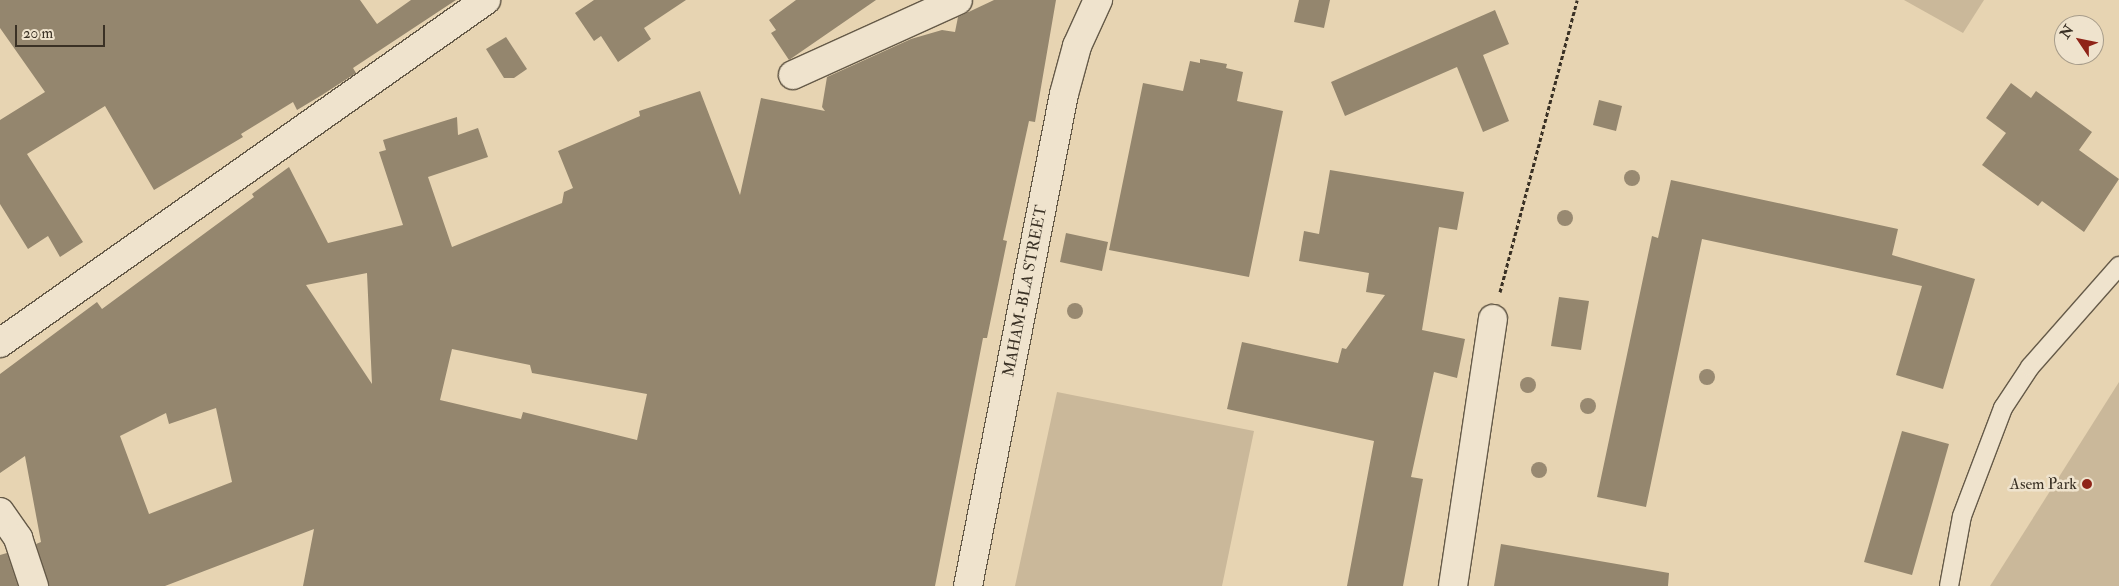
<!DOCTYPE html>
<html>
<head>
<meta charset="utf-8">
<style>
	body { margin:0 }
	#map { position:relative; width:2119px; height:586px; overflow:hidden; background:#e7d4b2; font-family:"IM FELL Double Pica",serif }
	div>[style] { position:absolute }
	.green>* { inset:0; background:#cab89a }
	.building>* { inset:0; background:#94866e }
	.path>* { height:3px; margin-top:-1.5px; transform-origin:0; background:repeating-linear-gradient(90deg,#3a3125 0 4px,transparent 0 6.5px) }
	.roads { filter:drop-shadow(1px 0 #655a48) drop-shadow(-1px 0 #655a48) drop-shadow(0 1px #655a48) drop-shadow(0 -1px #655a48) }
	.service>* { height:18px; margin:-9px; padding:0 9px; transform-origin:9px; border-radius:9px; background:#efe3cd }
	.minor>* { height:28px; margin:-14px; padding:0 14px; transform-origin:14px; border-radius:14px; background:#efe3cd }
	.trees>* { width:16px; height:16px; margin:-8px; border-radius:50%; background:#988971 }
	.dots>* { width:14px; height:14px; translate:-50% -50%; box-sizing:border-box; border:2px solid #efe3cd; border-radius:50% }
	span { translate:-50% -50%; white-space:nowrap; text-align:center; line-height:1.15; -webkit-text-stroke:5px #efe3cd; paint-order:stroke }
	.street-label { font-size:16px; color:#3a3125 }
	.poi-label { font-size:16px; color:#3a3125 }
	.right { translate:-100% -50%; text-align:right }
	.north { position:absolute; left:2054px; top:15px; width:50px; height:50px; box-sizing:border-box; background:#efe3cd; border:1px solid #a79c8a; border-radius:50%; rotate:304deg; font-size:14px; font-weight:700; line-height:20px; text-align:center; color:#3a3125 }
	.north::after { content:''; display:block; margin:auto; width:18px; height:22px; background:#8f2418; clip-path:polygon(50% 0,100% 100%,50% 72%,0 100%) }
	.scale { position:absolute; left:15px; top:25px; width:90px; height:22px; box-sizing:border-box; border:2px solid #3a3125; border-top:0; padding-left:6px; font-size:15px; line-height:18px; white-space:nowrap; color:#3a3125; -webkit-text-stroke:4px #efe3cd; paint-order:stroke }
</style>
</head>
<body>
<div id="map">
	<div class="green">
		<div style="clip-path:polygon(1904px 0,1984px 0,1963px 33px)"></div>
		<div style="clip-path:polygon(2119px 382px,2119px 586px,1990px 586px)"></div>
		<div style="clip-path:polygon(1057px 392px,1254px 431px,1222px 586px,1015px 586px)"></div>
	</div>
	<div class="building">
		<div style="clip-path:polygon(0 0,360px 0,377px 24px,411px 0,456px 0,353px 68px,356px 73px,322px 95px,297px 110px,293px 102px,241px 134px,243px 137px,154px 190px,105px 106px,27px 154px,83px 242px,60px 257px,48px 236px,28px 249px,0 204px,0 120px,45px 92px,0 28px)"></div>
		<div style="clip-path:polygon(594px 0,686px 0,644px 28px,651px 39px,618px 62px,601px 36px,594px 41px,575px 13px)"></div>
		<div style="clip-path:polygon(796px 0,876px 0,789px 60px,771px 33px,776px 30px,769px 20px)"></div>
		<div style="clip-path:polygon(evenodd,994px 0,1056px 0,1035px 122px,1029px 121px,1003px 240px,1007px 241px,987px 338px,983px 338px,935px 586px,303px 586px,314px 529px,165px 586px,49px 586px,36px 544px,41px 542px,25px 456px,0 473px,0 374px,97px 302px,102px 309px,254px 197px,252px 194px,289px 167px,328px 243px,403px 225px,379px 152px,386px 150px,383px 140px,457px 117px,458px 135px,478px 128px,488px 157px,428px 177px,452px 247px,562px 203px,564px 192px,573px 188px,558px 151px,640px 116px,639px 111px,700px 91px,740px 195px,761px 98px,825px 111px,822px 107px,827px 77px,911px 39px,942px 30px,955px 32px,958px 17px,994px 0,367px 273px,372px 384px,306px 285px,367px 273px,994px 0,452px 349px,530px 365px,532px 373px,647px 394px,637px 440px,523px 412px,521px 419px,440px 400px,452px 349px,994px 0,216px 408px,232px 482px,149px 514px,120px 436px,166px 413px,169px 424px,216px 408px)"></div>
		<div style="clip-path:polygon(1299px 0,1330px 0,1324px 28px,1294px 22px)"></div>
		<div style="clip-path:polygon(1495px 10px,1509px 44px,1483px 55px,1509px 121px,1483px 132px,1457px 67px,1345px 116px,1331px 82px)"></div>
		<div style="clip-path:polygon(506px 37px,527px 69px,514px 78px,504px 78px,486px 49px)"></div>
		<div style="clip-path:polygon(1200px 59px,1227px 64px,1226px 68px,1243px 72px,1237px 101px,1283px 111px,1249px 277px,1109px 250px,1143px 83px,1183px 91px,1190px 61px,1200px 63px)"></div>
		<div style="clip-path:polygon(2011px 83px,2031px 98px,2036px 91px,2092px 132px,2079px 150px,2119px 179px,2084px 232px,2042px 201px,2038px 206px,1982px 165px,2006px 133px,1986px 118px)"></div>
		<div style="clip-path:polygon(1599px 100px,1622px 106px,1616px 131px,1593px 125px)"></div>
		<div style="clip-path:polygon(1330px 170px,1464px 192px,1457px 230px,1439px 227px,1422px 330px,1465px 339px,1457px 378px,1434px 372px,1411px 477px,1423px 479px,1403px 586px,1347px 586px,1374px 441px,1227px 409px,1242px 342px,1338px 363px,1342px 348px,1346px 349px,1385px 295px,1366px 292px,1369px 273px,1299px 261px,1304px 231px,1319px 234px)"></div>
		<div style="clip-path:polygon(1671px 180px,1898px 229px,1892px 255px,1975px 279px,1943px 389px,1896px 375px,1922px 286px,1702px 239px,1646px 507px,1597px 497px,1652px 236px,1658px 238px)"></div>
		<div style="clip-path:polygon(1066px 233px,1108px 242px,1102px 271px,1060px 262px)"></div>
		<div style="clip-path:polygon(1559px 297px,1589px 301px,1581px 350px,1551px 346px)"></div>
		<div style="clip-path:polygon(1902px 431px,1949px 444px,1912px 575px,1864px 562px)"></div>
		<div style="clip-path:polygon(1501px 544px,1669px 573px,1668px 586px,1494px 586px)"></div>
		<div style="clip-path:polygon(7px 553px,18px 586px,0 586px,0 555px)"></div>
	</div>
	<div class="path">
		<div style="left:1500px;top:292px;width:302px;rotate:-75.2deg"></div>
	</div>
	<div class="roads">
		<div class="service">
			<div style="left:1949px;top:586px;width:71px;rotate:-79.5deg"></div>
			<div style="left:1962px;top:516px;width:116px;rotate:-69.2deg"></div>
			<div style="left:2003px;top:408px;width:49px;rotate:-56.6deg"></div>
			<div style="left:2030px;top:367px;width:135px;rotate:-48.6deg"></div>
		</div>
		<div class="minor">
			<div style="left:793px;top:75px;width:181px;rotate:-24.4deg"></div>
			<div style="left:0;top:343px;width:595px;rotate:-35.21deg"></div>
			<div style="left:0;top:512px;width:32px;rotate:55deg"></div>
			<div style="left:18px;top:538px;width:51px;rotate:71.6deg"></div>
			<div style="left:968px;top:586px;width:501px;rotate:-78.96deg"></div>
			<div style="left:1064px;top:94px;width:50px;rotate:-74.8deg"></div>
			<div style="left:1077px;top:46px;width:51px;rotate:-65.5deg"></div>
			<div style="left:1453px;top:586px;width:270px;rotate:-81.5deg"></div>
		</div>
	</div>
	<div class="trees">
		<div style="left:1632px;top:178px"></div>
		<div style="left:1565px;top:218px"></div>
		<div style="left:1075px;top:311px"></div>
		<div style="left:1707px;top:377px"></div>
		<div style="left:1528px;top:385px"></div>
		<div style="left:1588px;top:406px"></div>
		<div style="left:1539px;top:470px"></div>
	</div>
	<div class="dots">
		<div style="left:2087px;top:484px;background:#8f2418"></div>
	</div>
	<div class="street-label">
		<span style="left:1025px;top:291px;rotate:-79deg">MAHAM-BLA STREET</span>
	</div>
	<div class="poi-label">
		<span class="right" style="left:2077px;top:484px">Asem Park</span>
	</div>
	<div class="north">N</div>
	<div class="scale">20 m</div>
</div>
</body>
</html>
